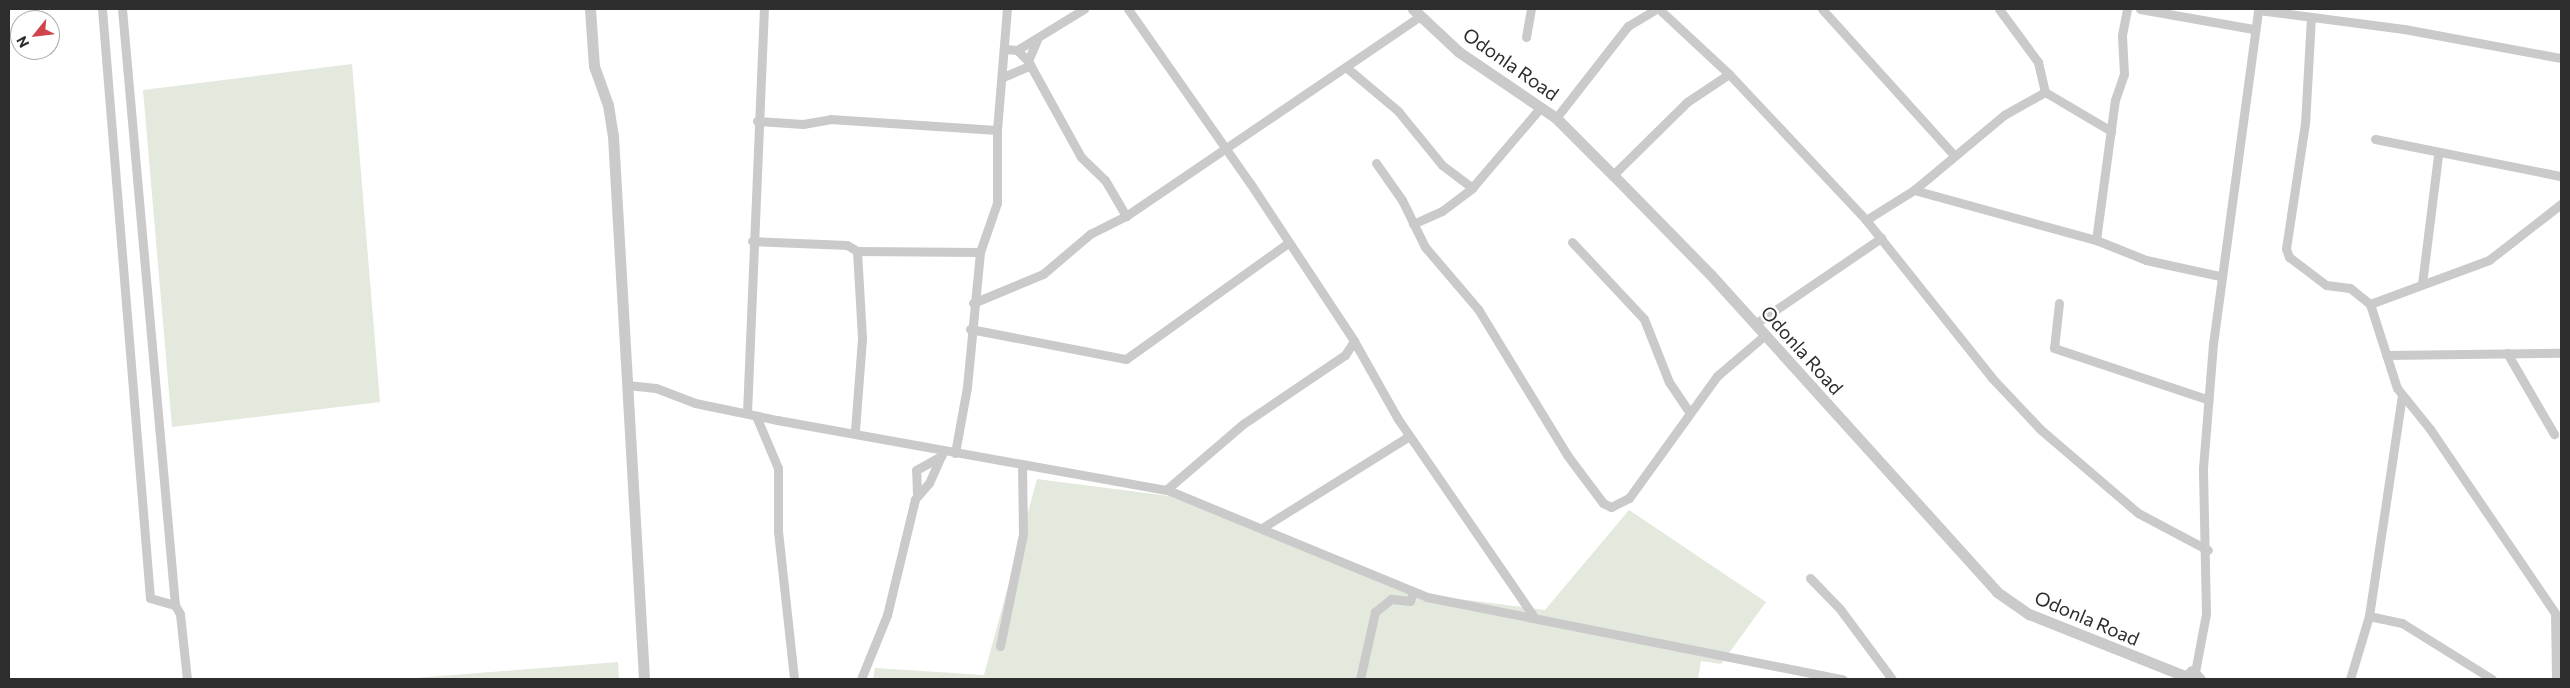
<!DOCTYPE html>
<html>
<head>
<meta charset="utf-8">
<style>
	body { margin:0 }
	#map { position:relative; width:2570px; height:688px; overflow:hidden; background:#fff; font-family:Commissioner,sans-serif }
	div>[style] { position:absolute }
	.green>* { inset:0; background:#e3e9dd }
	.minor>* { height:9px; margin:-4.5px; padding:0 4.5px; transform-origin:4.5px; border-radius:4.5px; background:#cacaca }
	.tertiary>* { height:11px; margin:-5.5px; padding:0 5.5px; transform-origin:5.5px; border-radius:5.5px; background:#cacaca }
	span { translate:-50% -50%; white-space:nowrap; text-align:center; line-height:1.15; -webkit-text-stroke:5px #fff; paint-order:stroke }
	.street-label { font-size:19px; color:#2d2d2d }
	.frame { position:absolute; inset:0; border:10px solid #2d2d2d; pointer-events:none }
	.north { position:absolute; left:10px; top:10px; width:50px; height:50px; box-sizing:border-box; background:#fff; border:1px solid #ababab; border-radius:50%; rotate:241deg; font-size:14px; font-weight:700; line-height:20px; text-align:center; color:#2d2d2d }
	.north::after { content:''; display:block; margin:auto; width:18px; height:22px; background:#d0444d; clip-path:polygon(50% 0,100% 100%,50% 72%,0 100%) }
</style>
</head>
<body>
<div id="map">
	<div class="green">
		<div style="clip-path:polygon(352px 64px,380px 402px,172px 427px,143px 90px)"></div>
		<div style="clip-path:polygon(1037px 479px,1169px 496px,1435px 596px,1545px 610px,1629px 510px,1766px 602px,1721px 664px,1701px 661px,1698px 679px,873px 679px,875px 668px,984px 675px)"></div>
		<div style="clip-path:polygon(618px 662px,619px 679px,402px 679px)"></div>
	</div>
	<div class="minor">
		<div style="left:102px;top:9px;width:591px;rotate:85.34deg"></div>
		<div style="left:150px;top:598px;width:26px;rotate:16deg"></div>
		<div style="left:175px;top:605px;width:10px;rotate:61deg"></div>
		<div style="left:180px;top:614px;width:65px;rotate:83.9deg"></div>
		<div style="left:122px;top:9px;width:598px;rotate:84.92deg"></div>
		<div style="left:1128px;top:9px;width:213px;rotate:55deg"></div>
		<div style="left:1250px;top:183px;width:189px;rotate:56.6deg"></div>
		<div style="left:1354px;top:341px;width:90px;rotate:60.6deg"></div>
		<div style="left:1398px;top:419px;width:237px;rotate:55.5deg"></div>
		<div style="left:1659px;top:9px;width:96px;rotate:42.9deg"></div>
		<div style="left:1729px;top:74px;width:200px;rotate:46.8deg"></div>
		<div style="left:1866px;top:220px;width:202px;rotate:51.4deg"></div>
		<div style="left:1992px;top:378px;width:70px;rotate:46.7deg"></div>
		<div style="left:2040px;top:429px;width:129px;rotate:40.6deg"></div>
		<div style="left:2138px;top:513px;width:79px;rotate:27.9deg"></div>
		<div style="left:1822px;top:9px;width:197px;rotate:47.9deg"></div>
		<div style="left:1999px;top:9px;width:66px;rotate:53.7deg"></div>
		<div style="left:2038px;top:62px;width:31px;rotate:77deg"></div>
		<div style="left:2045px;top:92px;width:77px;rotate:30.6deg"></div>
		<div style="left:2140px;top:9px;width:115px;rotate:10deg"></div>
		<div style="left:2258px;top:10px;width:147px;rotate:7.4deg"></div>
		<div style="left:2404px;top:29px;width:160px;rotate:10.5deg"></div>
		<div style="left:2311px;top:17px;width:106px;rotate:93.2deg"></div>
		<div style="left:2305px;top:123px;width:127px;rotate:98.6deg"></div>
		<div style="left:2286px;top:249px;width:9px;rotate:69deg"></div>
		<div style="left:2289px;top:257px;width:46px;rotate:37.1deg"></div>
		<div style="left:2326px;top:285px;width:24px;rotate:7deg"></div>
		<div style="left:2350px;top:288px;width:26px;rotate:39deg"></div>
		<div style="left:2370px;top:304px;width:88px;rotate:72.2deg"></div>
		<div style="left:2397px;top:388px;width:53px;rotate:51.2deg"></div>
		<div style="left:2430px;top:429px;width:222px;rotate:55.8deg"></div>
		<div style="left:2555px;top:613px;width:66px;rotate:89.1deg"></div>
		<div style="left:1526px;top:37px;width:28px;rotate:-80deg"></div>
		<div style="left:1005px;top:49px;width:12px;rotate:5deg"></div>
		<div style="left:1017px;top:50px;width:16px;rotate:45deg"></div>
		<div style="left:1028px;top:61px;width:110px;rotate:61.1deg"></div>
		<div style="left:1081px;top:157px;width:33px;rotate:44deg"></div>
		<div style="left:1105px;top:180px;width:42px;rotate:59.7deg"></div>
		<div style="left:1017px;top:50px;width:79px;rotate:-31.5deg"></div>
		<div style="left:1028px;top:61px;width:23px;rotate:-67deg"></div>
		<div style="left:1347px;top:68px;width:67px;rotate:40.1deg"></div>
		<div style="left:1398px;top:111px;width:70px;rotate:50.8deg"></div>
		<div style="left:1442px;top:165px;width:38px;rotate:37deg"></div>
		<div style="left:1003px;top:77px;width:30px;rotate:-23deg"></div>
		<div style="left:1556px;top:118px;width:117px;rotate:-52deg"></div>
		<div style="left:1628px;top:26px;width:33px;rotate:-31deg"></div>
		<div style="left:757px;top:121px;width:46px;rotate:3.7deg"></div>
		<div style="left:803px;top:124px;width:27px;rotate:-10deg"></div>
		<div style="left:830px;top:119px;width:167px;rotate:3.8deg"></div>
		<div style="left:2375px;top:139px;width:190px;rotate:11.3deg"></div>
		<div style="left:1376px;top:163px;width:45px;rotate:54.9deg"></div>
		<div style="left:1402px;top:200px;width:52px;rotate:63.9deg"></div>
		<div style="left:1425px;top:247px;width:82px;rotate:49.5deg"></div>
		<div style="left:1478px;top:309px;width:171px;rotate:58.6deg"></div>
		<div style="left:1567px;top:455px;width:60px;rotate:53.1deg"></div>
		<div style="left:1603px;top:503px;width:9px;rotate:27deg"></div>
		<div style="left:1611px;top:507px;width:20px;rotate:-27deg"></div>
		<div style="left:1629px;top:498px;width:150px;rotate:-54.2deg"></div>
		<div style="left:1717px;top:376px;width:63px;rotate:-40.5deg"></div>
		<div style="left:1613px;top:175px;width:104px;rotate:-44.6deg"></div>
		<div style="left:1687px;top:102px;width:50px;rotate:-33.7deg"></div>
		<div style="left:1914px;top:190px;width:189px;rotate:15.4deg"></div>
		<div style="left:2096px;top:240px;width:54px;rotate:21.8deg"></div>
		<div style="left:2146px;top:260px;width:76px;rotate:12.2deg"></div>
		<div style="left:1866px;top:220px;width:57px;rotate:-32deg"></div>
		<div style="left:1914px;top:190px;width:117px;rotate:-39.8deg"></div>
		<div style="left:2004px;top:115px;width:47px;rotate:-29.3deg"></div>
		<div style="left:1413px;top:224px;width:32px;rotate:-24deg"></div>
		<div style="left:1442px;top:211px;width:38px;rotate:-37deg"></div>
		<div style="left:1472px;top:188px;width:106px;rotate:-49.6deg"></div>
		<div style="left:2096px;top:240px;width:141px;rotate:-82.3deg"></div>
		<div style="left:2115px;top:100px;width:28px;rotate:-71deg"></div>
		<div style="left:2124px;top:74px;width:39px;rotate:-93deg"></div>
		<div style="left:2122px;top:35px;width:26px;rotate:-79deg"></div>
		<div style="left:752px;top:241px;width:95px;rotate:2.4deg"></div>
		<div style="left:847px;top:245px;width:12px;rotate:31deg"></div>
		<div style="left:857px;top:251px;width:88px;rotate:86.7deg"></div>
		<div style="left:862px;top:339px;width:92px;rotate:94.4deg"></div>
		<div style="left:1572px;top:242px;width:105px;rotate:46.9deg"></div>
		<div style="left:1644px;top:319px;width:68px;rotate:68.4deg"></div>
		<div style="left:1669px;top:382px;width:37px;rotate:56deg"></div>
		<div style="left:857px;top:251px;width:123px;rotate:0.5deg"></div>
		<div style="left:2422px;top:284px;width:130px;rotate:-82.9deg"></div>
		<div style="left:973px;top:303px;width:76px;rotate:-22.5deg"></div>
		<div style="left:1043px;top:274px;width:62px;rotate:-40.4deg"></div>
		<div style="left:1090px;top:234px;width:40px;rotate:-26.6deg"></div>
		<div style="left:1126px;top:216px;width:356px;rotate:-34.2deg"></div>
		<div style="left:2059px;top:303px;width:45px;rotate:96.3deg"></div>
		<div style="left:2054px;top:348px;width:163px;rotate:18.5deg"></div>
		<div style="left:2370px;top:304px;width:127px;rotate:-20.3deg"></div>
		<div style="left:2489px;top:260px;width:91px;rotate:-37.9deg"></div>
		<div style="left:1755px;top:324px;width:153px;rotate:-34.3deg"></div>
		<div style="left:970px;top:329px;width:159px;rotate:10.9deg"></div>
		<div style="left:1126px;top:359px;width:199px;rotate:-35.6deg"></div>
		<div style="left:2507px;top:353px;width:94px;rotate:59.9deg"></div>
		<div style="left:2386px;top:355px;width:175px;rotate:-0.7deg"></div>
		<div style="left:627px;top:385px;width:29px;rotate:6deg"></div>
		<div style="left:656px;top:388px;width:42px;rotate:21deg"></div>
		<div style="left:695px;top:403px;width:84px;rotate:11.7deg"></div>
		<div style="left:777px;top:420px;width:399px;rotate:10.2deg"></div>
		<div style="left:1170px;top:491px;width:278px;rotate:22.4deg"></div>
		<div style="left:1427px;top:597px;width:424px;rotate:11.2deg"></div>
		<div style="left:747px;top:413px;width:404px;rotate:-87.6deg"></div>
		<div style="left:756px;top:416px;width:56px;rotate:67.1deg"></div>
		<div style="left:778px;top:468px;width:63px;rotate:90deg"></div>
		<div style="left:778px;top:531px;width:149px;rotate:83.8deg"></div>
		<div style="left:955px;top:453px;width:67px;rotate:-79.7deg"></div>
		<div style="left:967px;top:387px;width:136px;rotate:-84.5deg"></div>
		<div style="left:980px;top:252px;width:52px;rotate:-70.9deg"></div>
		<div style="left:997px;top:203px;width:73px;rotate:-90deg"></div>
		<div style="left:997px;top:130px;width:121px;rotate:-85.3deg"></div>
		<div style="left:1166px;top:490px;width:101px;rotate:-40.6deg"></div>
		<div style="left:1243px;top:424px;width:123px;rotate:-34.1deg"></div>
		<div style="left:1345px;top:355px;width:17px;rotate:-57deg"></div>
		<div style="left:917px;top:494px;width:24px;rotate:-92deg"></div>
		<div style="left:916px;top:470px;width:29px;rotate:-29deg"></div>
		<div style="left:1262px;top:528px;width:173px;rotate:-32deg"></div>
		<div style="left:1810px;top:578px;width:43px;rotate:45.9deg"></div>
		<div style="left:1840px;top:609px;width:87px;rotate:53.4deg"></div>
		<div style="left:2369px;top:616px;width:34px;rotate:12deg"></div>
		<div style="left:2402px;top:623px;width:106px;rotate:31.9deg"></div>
		<div style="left:1000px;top:646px;width:114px;rotate:-78.4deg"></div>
		<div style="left:1023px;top:534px;width:68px;rotate:-90.8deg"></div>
		<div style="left:2195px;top:672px;width:59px;rotate:-79.3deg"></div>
		<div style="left:2206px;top:614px;width:146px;rotate:-91.2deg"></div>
		<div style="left:2203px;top:468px;width:124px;rotate:-85.4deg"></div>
		<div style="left:2213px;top:344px;width:338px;rotate:-82.3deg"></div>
		<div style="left:861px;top:679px;width:69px;rotate:-67.9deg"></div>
		<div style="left:887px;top:615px;width:119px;rotate:-76.4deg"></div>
		<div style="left:915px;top:499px;width:21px;rotate:-49deg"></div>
		<div style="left:929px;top:483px;width:36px;rotate:-66deg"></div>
		<div style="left:1360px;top:679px;width:69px;rotate:-77.4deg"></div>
		<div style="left:1375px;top:612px;width:21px;rotate:-39deg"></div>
		<div style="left:1391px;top:599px;width:19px;rotate:6deg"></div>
		<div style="left:1410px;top:601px;width:9px;rotate:-72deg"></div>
		<div style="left:2350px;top:679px;width:66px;rotate:-73.2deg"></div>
		<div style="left:2369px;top:616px;width:222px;rotate:-81.5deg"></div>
	</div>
	<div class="tertiary">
		<div style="left:590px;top:9px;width:57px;rotate:86deg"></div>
		<div style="left:594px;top:66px;width:41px;rotate:70.3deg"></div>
		<div style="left:608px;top:105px;width:31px;rotate:81deg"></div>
		<div style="left:613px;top:136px;width:544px;rotate:86.73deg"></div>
		<div style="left:1413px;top:9px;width:63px;rotate:43.1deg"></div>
		<div style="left:1459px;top:52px;width:117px;rotate:34.2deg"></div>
		<div style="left:1556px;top:118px;width:81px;rotate:45deg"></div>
		<div style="left:1613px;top:175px;width:139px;rotate:45.6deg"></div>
		<div style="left:1710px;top:274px;width:428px;rotate:47.9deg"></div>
		<div style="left:1997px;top:592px;width:39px;rotate:35deg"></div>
		<div style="left:2029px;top:614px;width:168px;rotate:21.7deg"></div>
		<div style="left:2184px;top:679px;width:11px;rotate:-45deg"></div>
		<div style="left:2192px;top:671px;width:11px;rotate:45deg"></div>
	</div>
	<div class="street-label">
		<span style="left:1511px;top:64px;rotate:35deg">Odonla Road</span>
		<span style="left:1802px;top:350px;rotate:48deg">Odonla Road</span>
		<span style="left:2087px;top:618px;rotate:23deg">Odonla Road</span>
	</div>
	<div class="frame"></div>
	<div class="north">N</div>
</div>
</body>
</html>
